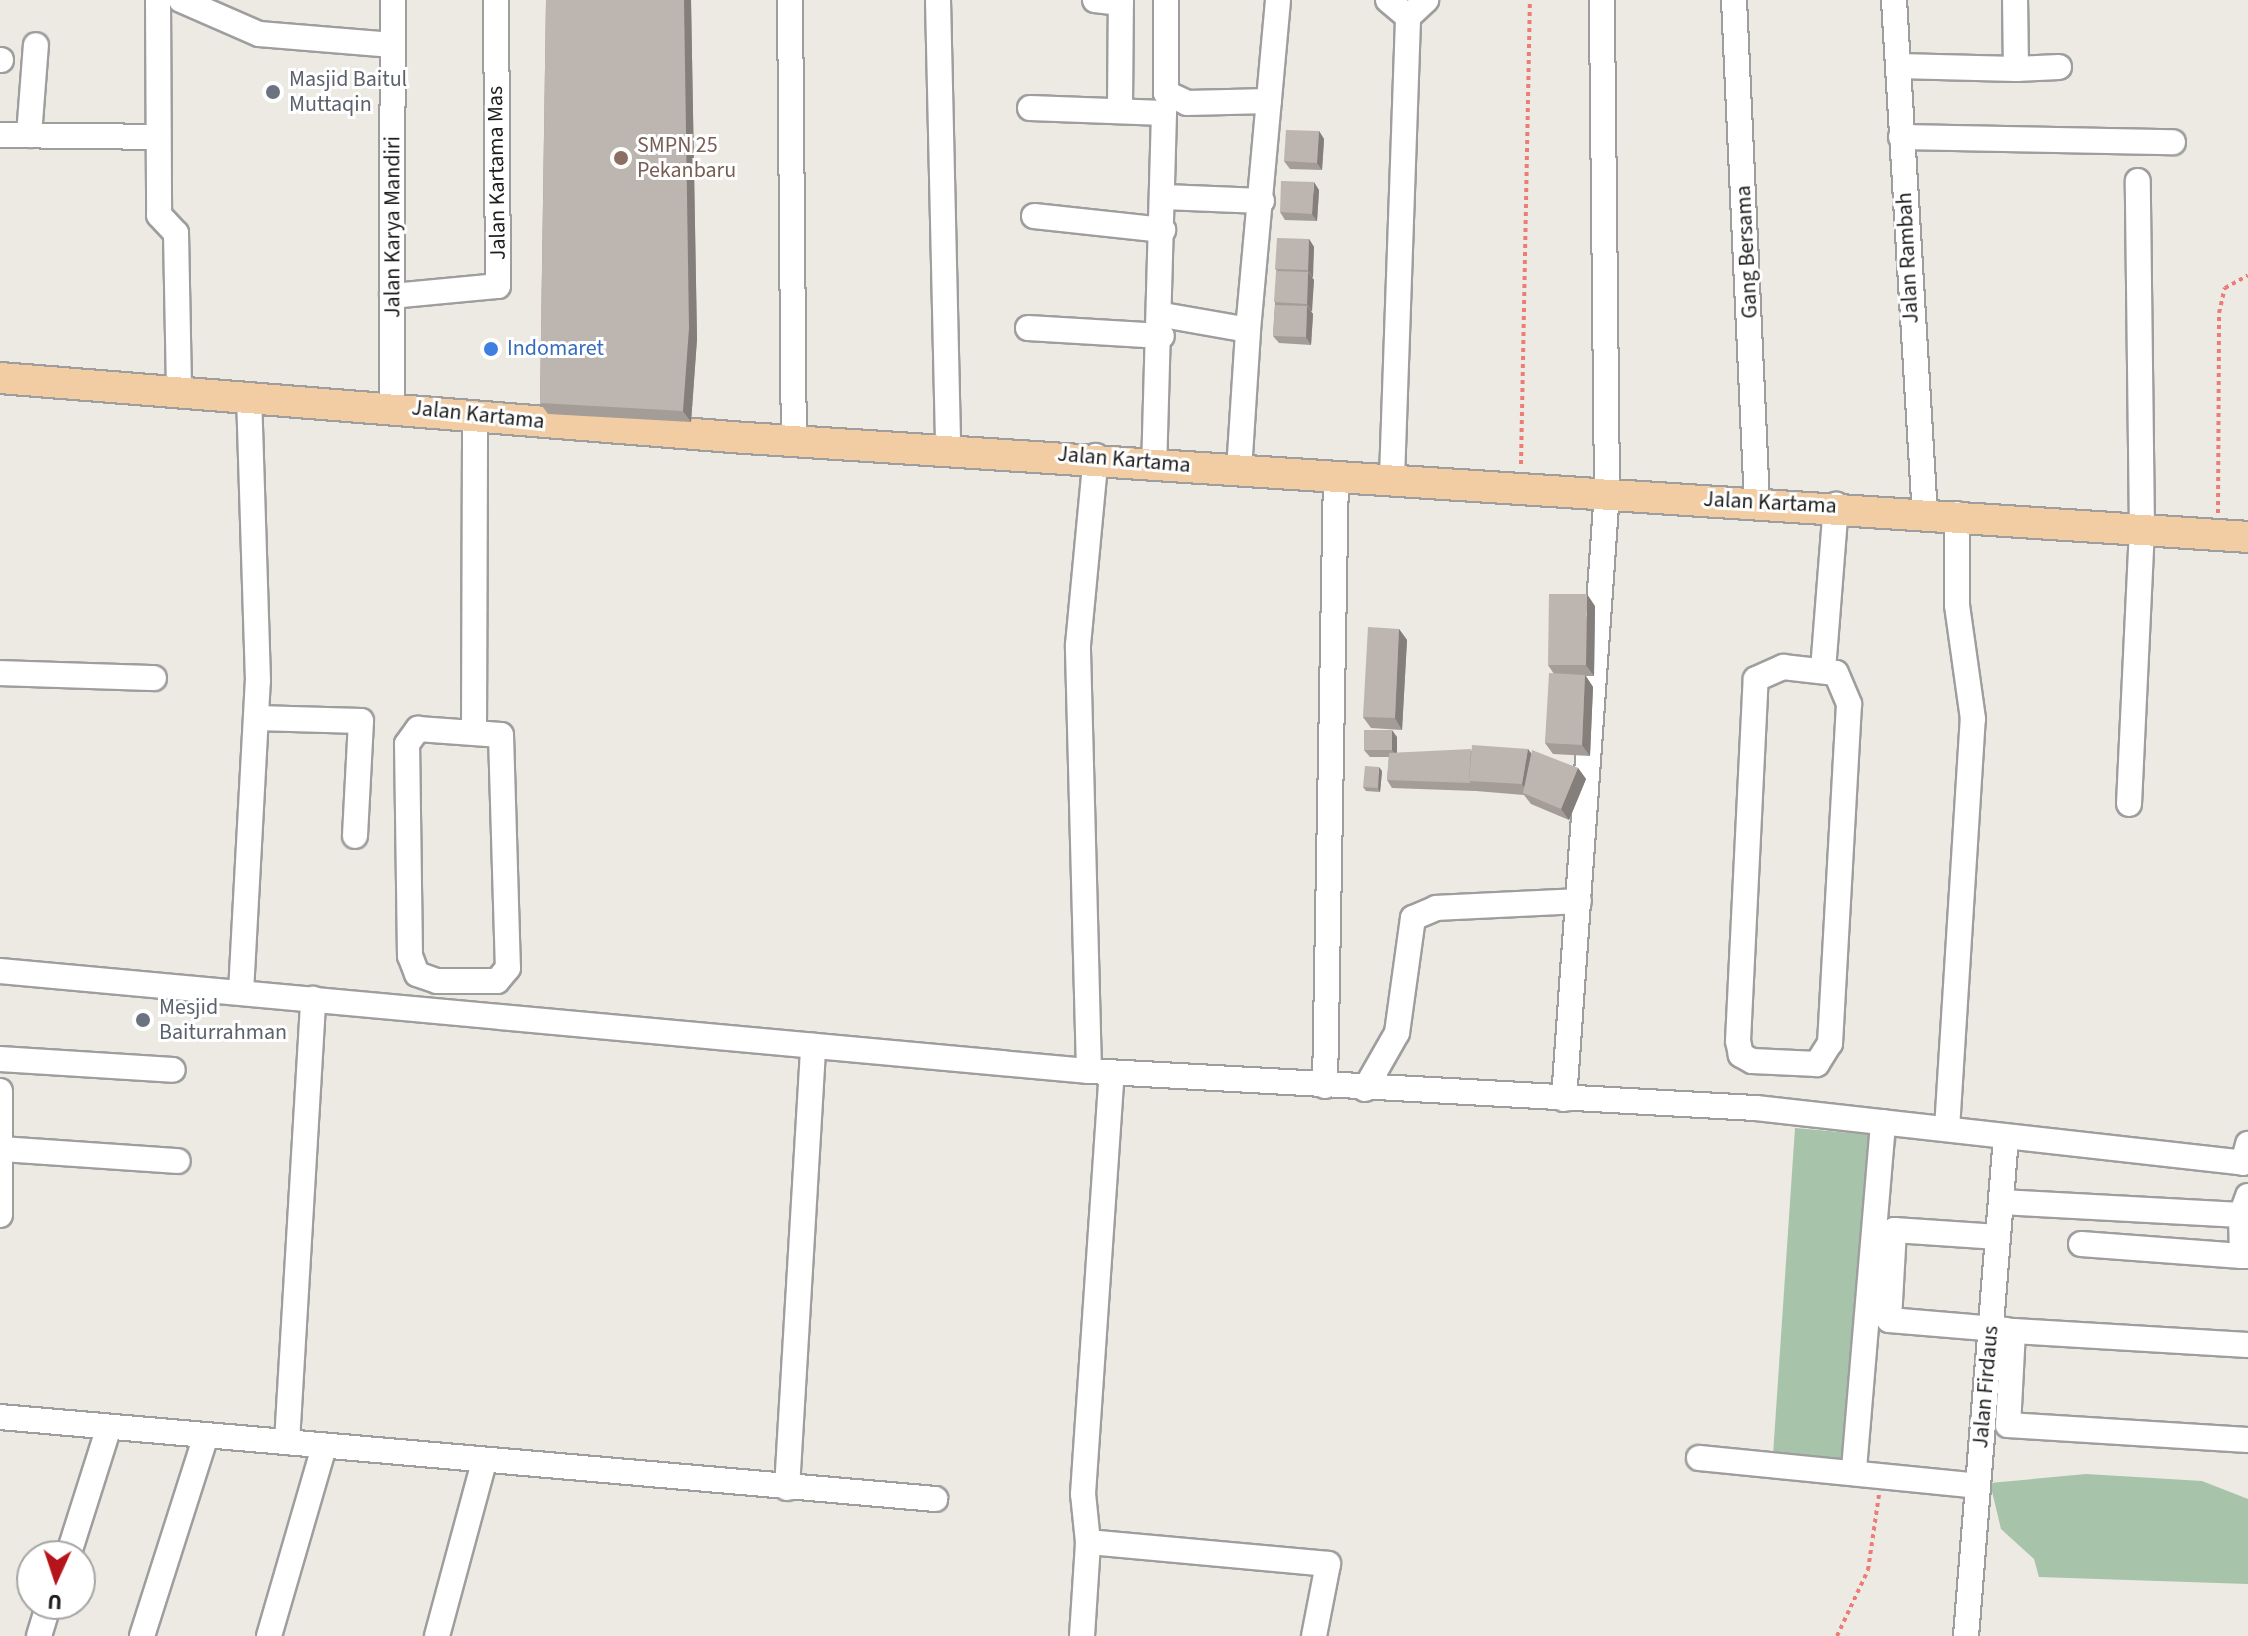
<!DOCTYPE html>
<html>
<head>
<meta charset="utf-8">
<style>
	body { margin:0 }
	#map { position:relative; width:2248px; height:1636px; overflow:hidden; background:#ede9e3; font-family:"Source Sans 3",sans-serif }
	div>[style] { position:absolute }
	.cemetery>* { inset:0; background:#a7c3aa }
	.path>* { height:4px; margin-top:-2px; transform-origin:0; background:repeating-linear-gradient(90deg,#eb7d76 0 4px,transparent 0 8px) }
	.roads { filter:drop-shadow(2px 0 #9e9e9e) drop-shadow(-2px 0 #9e9e9e) drop-shadow(0 2px #9e9e9e) drop-shadow(0 -2px #9e9e9e) }
	.minor>* { height:24px; margin:-12px; padding:0 12px; transform-origin:12px; border-radius:12px; background:#fff }
	.major>* { height:30px; margin:-15px; padding:0 15px; transform-origin:15px; border-radius:15px; background:#f2cda3 }
	.wall>* { inset:0; background:#a39c97 }
	.shaded-wall>* { inset:0; background:#847f7b }
	.building>* { inset:0; background:#bdb5b0 }
	.dots>* { width:22px; height:22px; translate:-50% -50%; box-sizing:border-box; border:4px solid #fff; border-radius:50% }
	span { translate:-50% -50%; white-space:nowrap; text-align:center; line-height:1.15; -webkit-text-stroke:6px #fff; paint-order:stroke }
	.worship-label { font-size:22px; color:#5b616d }
	.left { translate:0 -50%; text-align:left }
	.education-label { font-size:22px; color:#785e54 }
	.street-label { font-size:22px; color:#1d1d1d }
	.shop-label { font-size:22px; color:#366cbe }
	.north { position:absolute; left:16px; top:1540px; width:80px; height:80px; box-sizing:border-box; background:#fff; border:2px solid #a5a5a5; border-radius:50%; rotate:183deg; font-size:22px; font-weight:700; line-height:32px; text-align:center; color:#1d1d1d }
	.north::after { content:''; display:block; margin:auto; width:28px; height:36px; background:#b5141a; clip-path:polygon(50% 0,100% 100%,50% 72%,0 100%) }
</style>
</head>
<body>
<div id="map">
	<div class="cemetery">
		<div style="clip-path:polygon(1795px 1128px,1897px 1137px,1848px 1460px,1773px 1455px)"></div>
		<div style="clip-path:polygon(2086px 1474px,2202px 1481px,2248px 1499px,2248px 1584px,2039px 1577px,2034px 1559px,2001px 1529px,1990px 1483px)"></div>
	</div>
	<div class="path">
		<div style="left:1521px;top:464px;width:464px;rotate:-88.9deg"></div>
		<div style="left:2218px;top:513px;width:200px;rotate:-89.7deg"></div>
		<div style="left:2219px;top:313px;width:26px;rotate:-77deg"></div>
		<div style="left:2225px;top:288px;width:26px;rotate:-29deg"></div>
		<div style="left:1837px;top:1636px;width:73px;rotate:-64.8deg"></div>
		<div style="left:1868px;top:1570px;width:76px;rotate:-81.7deg"></div>
	</div>
	<div class="roads">
		<div class="minor">
			<div style="left:158px;top:0;width:215px;rotate:89.7deg"></div>
			<div style="left:159px;top:215px;width:25px;rotate:47deg"></div>
			<div style="left:176px;top:233px;width:157px;rotate:88.9deg"></div>
			<div style="left:181px;top:0;width:85px;rotate:23.6deg"></div>
			<div style="left:259px;top:34px;width:134px;rotate:4.7deg"></div>
			<div style="left:790px;top:0;width:437px;rotate:89.5deg"></div>
			<div style="left:938px;top:0;width:447px;rotate:88.7deg"></div>
			<div style="left:1095px;top:0;width:26px;rotate:7deg"></div>
			<div style="left:1166px;top:0;width:93px;rotate:90deg"></div>
			<div style="left:1166px;top:93px;width:23px;rotate:25deg"></div>
			<div style="left:1187px;top:103px;width:82px;rotate:-1.4deg"></div>
			<div style="left:1388px;top:0;width:26px;rotate:40deg"></div>
			<div style="left:1734px;top:0;width:504px;rotate:87.38deg"></div>
			<div style="left:1894px;top:0;width:516px;rotate:86.56deg"></div>
			<div style="left:1408px;top:17px;width:25px;rotate:-43deg"></div>
			<div style="left:0;top:60px;width:1px"></div>
			<div style="left:1898px;top:66px;width:118px;rotate:1.5deg"></div>
			<div style="left:2016px;top:69px;width:69px;rotate:-90.8deg"></div>
			<div style="left:2016px;top:69px;width:43px;rotate:-2.7deg"></div>
			<div style="left:1120px;top:106px;width:106px;rotate:-89.5deg"></div>
			<div style="left:1030px;top:108px;width:134px;rotate:2.1deg"></div>
			<div style="left:1164px;top:113px;width:350px;rotate:91.6deg"></div>
			<div style="left:0;top:135px;width:156px;rotate:0.7deg"></div>
			<div style="left:29px;top:135px;width:90px;rotate:-85.6deg"></div>
			<div style="left:1901px;top:137px;width:272px;rotate:1.1deg"></div>
			<div style="left:1164px;top:197px;width:98px;rotate:2.3deg"></div>
			<div style="left:1034px;top:216px;width:130px;rotate:6.2deg"></div>
			<div style="left:392px;top:296px;width:106px;rotate:-5.4deg"></div>
			<div style="left:498px;top:286px;width:286px;rotate:-90.4deg"></div>
			<div style="left:1163px;top:315px;width:86px;rotate:10deg"></div>
			<div style="left:1248px;top:330px;width:331px;rotate:-84.8deg"></div>
			<div style="left:1028px;top:328px;width:134px;rotate:3.4deg"></div>
			<div style="left:392px;top:406px;width:406px;rotate:-89.9deg"></div>
			<div style="left:1239px;top:471px;width:141px;rotate:-86.3deg"></div>
			<div style="left:1392px;top:478px;width:461px;rotate:-88deg"></div>
			<div style="left:1783px;top:667px;width:53px;rotate:6.5deg"></div>
			<div style="left:1836px;top:673px;width:34px;rotate:67deg"></div>
			<div style="left:1849px;top:704px;width:340px;rotate:93.2deg"></div>
			<div style="left:1830px;top:1043px;width:25px;rotate:122deg"></div>
			<div style="left:1817px;top:1064px;width:65px;rotate:-177.4deg"></div>
			<div style="left:1752px;top:1061px;width:13px;rotate:-151deg"></div>
			<div style="left:1741px;top:1055px;width:14px;rotate:-102deg"></div>
			<div style="left:1738px;top:1041px;width:362px;rotate:-87.2deg"></div>
			<div style="left:1756px;top:679px;width:30px;rotate:-24deg"></div>
			<div style="left:1823px;top:670px;width:166px;rotate:-85.5deg"></div>
			<div style="left:0;top:673px;width:154px;rotate:1.9deg"></div>
			<div style="left:256px;top:718px;width:105px;rotate:1.6deg"></div>
			<div style="left:361px;top:721px;width:115px;rotate:93deg"></div>
			<div style="left:418px;top:729px;width:83px;rotate:4.1deg"></div>
			<div style="left:501px;top:735px;width:233px;rotate:88.3deg"></div>
			<div style="left:508px;top:968px;width:17px;rotate:130deg"></div>
			<div style="left:497px;top:981px;width:60px;rotate:180deg"></div>
			<div style="left:437px;top:981px;width:21px;rotate:-161deg"></div>
			<div style="left:417px;top:974px;width:19px;rotate:-111deg"></div>
			<div style="left:410px;top:956px;width:212px;rotate:-90.8deg"></div>
			<div style="left:407px;top:744px;width:19px;rotate:-54deg"></div>
			<div style="left:474px;top:729px;width:314px;rotate:-89.8deg"></div>
			<div style="left:2129px;top:804px;width:274px;rotate:-87.3deg"></div>
			<div style="left:2142px;top:530px;width:349px;rotate:-90.7deg"></div>
			<div style="left:0;top:971px;width:1094px;rotate:5.25deg"></div>
			<div style="left:1089px;top:1071px;width:668px;rotate:3.18deg"></div>
			<div style="left:1756px;top:1108px;width:490px;rotate:6.4deg"></div>
			<div style="left:2243px;top:1163px;width:20px;rotate:-75deg"></div>
			<div style="left:241px;top:992px;width:311px;rotate:-86.9deg"></div>
			<div style="left:258px;top:681px;width:285px;rotate:-91.8deg"></div>
			<div style="left:0;top:1059px;width:173px;rotate:3.6deg"></div>
			<div style="left:1089px;top:1071px;width:426px;rotate:-91.5deg"></div>
			<div style="left:1078px;top:645px;width:190px;rotate:-84.6deg"></div>
			<div style="left:1325px;top:1086px;width:611px;rotate:-88.97deg"></div>
			<div style="left:1365px;top:1089px;width:64px;rotate:-60.3deg"></div>
			<div style="left:1397px;top:1033px;width:116px;rotate:-82.1deg"></div>
			<div style="left:1413px;top:918px;width:25px;rotate:-23deg"></div>
			<div style="left:1436px;top:908px;width:143px;rotate:-2.8deg"></div>
			<div style="left:0;top:1091px;width:124px;rotate:90deg"></div>
			<div style="left:1564px;top:1099px;width:610px;rotate:-85.95deg"></div>
			<div style="left:1607px;top:491px;width:491px;rotate:-90.6deg"></div>
			<div style="left:1947px;top:1129px;width:411px;rotate:-86.4deg"></div>
			<div style="left:1973px;top:719px;width:115px;rotate:-98deg"></div>
			<div style="left:1957px;top:605px;width:91px;rotate:-90deg"></div>
			<div style="left:1px;top:1149px;width:177px;rotate:3.9deg"></div>
			<div style="left:2248px;top:1196px;width:20px;rotate:110deg"></div>
			<div style="left:2241px;top:1215px;width:41px;rotate:88.6deg"></div>
			<div style="left:2242px;top:1256px;width:6px"></div>
			<div style="left:2001px;top:1202px;width:240px;rotate:3.1deg"></div>
			<div style="left:1998px;top:1237px;width:104px;rotate:-176.1deg"></div>
			<div style="left:1894px;top:1230px;width:90px;rotate:93.2deg"></div>
			<div style="left:1889px;top:1320px;width:118px;rotate:4.8deg"></div>
			<div style="left:2081px;top:1244px;width:161px;rotate:4.3deg"></div>
			<div style="left:2248px;top:1345px;width:235px;rotate:-176.6deg"></div>
			<div style="left:2013px;top:1331px;width:94px;rotate:93deg"></div>
			<div style="left:2008px;top:1425px;width:240px;rotate:3.6deg"></div>
			<div style="left:0;top:1417px;width:939px;rotate:5.01deg"></div>
			<div style="left:287px;top:1442px;width:444px;rotate:-86.6deg"></div>
			<div style="left:1699px;top:1458px;width:280px;rotate:5.7deg"></div>
			<div style="left:1854px;top:1469px;width:348px;rotate:-85.2deg"></div>
			<div style="left:787px;top:1488px;width:443px;rotate:-86.6deg"></div>
			<div style="left:1088px;top:1542px;width:48px;rotate:-95.9deg"></div>
			<div style="left:1083px;top:1494px;width:423px;rotate:-86.1deg"></div>
			<div style="left:68px;top:1556px;width:135px;rotate:-72.4deg"></div>
			<div style="left:39px;top:1636px;width:34px;rotate:-73deg"></div>
			<div style="left:142px;top:1636px;width:207px;rotate:-72.3deg"></div>
			<div style="left:269px;top:1636px;width:197px;rotate:-73.8deg"></div>
			<div style="left:437px;top:1636px;width:177px;rotate:-74.9deg"></div>
			<div style="left:1082px;top:1636px;width:94px;rotate:-86.3deg"></div>
			<div style="left:1088px;top:1542px;width:241px;rotate:5.2deg"></div>
			<div style="left:1328px;top:1564px;width:73px;rotate:101deg"></div>
			<div style="left:1966px;top:1636px;width:501px;rotate:-85.42deg"></div>
		</div>
		<div class="major">
			<div style="left:0;top:378px;width:733px;rotate:4.61deg"></div>
			<div style="left:731px;top:437px;width:1520px;rotate:3.77deg"></div>
		</div>
	</div>
	<div class="wall">
		<div style="clip-path:polygon(546px 0,691px 0,697px 339px,691px 422px,548px 414px,540px 403px)"></div>
		<div style="clip-path:polygon(1319px 131px,1324px 139px,1322px 170px,1290px 169px,1284px 161px)"></div>
		<div style="clip-path:polygon(1319px 190px,1317px 221px,1285px 220px,1280px 212px)"></div>
		<div style="clip-path:polygon(1309px 239px,1314px 247px,1312px 278px,1314px 280px,1311px 312px,1313px 314px,1311px 345px,1279px 343px,1273px 336px,1277px 271px,1275px 269px)"></div>
		<div style="clip-path:polygon(1595px 606px,1594px 676px,1586px 676px,1593px 687px,1590px 756px,1553px 754px,1545px 743px,1554px 674px,1548px 665px)"></div>
		<div style="clip-path:polygon(1399px 629px,1407px 640px,1402px 730px,1371px 728px,1363px 717px)"></div>
		<div style="clip-path:polygon(1397px 737px,1397px 753px,1528px 749px,1531px 754px,1578px 768px,1586px 779px,1569px 820px,1531px 804px,1524px 795px,1476px 791px,1392px 788px,1387px 780px,1389px 757px,1370px 757px,1364px 750px)"></div>
		<div style="clip-path:polygon(1382px 771px,1380px 792px,1366px 791px,1363px 787px)"></div>
	</div>
	<div class="shaded-wall">
		<div style="clip-path:polygon(684px 0,691px 0,697px 339px,691px 422px,683px 411px)"></div>
		<div style="clip-path:polygon(1319px 131px,1324px 139px,1322px 170px,1317px 163px)"></div>
		<div style="clip-path:polygon(1314px 182px,1319px 190px,1317px 221px,1312px 214px)"></div>
		<div style="clip-path:polygon(1309px 239px,1314px 247px,1313px 278px,1308px 270px)"></div>
		<div style="clip-path:polygon(1308px 272px,1314px 280px,1312px 312px,1307px 304px)"></div>
		<div style="clip-path:polygon(1307px 306px,1313px 314px,1311px 345px,1306px 337px)"></div>
		<div style="clip-path:polygon(1587px 594px,1595px 606px,1594px 676px,1586px 665px)"></div>
		<div style="clip-path:polygon(1399px 629px,1407px 640px,1402px 730px,1395px 718px)"></div>
		<div style="clip-path:polygon(1585px 675px,1593px 687px,1590px 756px,1582px 745px)"></div>
		<div style="clip-path:polygon(1392px 730px,1397px 737px,1397px 757px,1392px 750px)"></div>
		<div style="clip-path:polygon(1528px 749px,1536px 760px,1530px 795px,1522px 784px)"></div>
		<div style="clip-path:polygon(1379px 767px,1382px 771px,1380px 792px,1378px 788px)"></div>
		<div style="clip-path:polygon(1578px 768px,1586px 779px,1569px 820px,1561px 809px)"></div>
	</div>
	<div class="building">
		<div style="clip-path:polygon(546px 0,684px 0,689px 328px,683px 411px,540px 403px)"></div>
		<div style="clip-path:polygon(1286px 130px,1319px 131px,1317px 163px,1284px 161px)"></div>
		<div style="clip-path:polygon(1281px 181px,1314px 182px,1312px 214px,1280px 212px)"></div>
		<div style="clip-path:polygon(1277px 238px,1309px 239px,1308px 270px,1275px 269px)"></div>
		<div style="clip-path:polygon(1276px 271px,1308px 272px,1307px 304px,1274px 302px)"></div>
		<div style="clip-path:polygon(1275px 305px,1307px 306px,1306px 337px,1273px 336px)"></div>
		<div style="clip-path:polygon(1549px 594px,1587px 594px,1586px 665px,1548px 665px)"></div>
		<div style="clip-path:polygon(1368px 627px,1399px 629px,1395px 718px,1363px 717px)"></div>
		<div style="clip-path:polygon(1549px 673px,1585px 675px,1582px 745px,1545px 743px)"></div>
		<div style="clip-path:polygon(1364px 730px,1392px 730px,1392px 750px,1364px 750px)"></div>
		<div style="clip-path:polygon(1472px 745px,1528px 749px,1522px 784px,1469px 781px)"></div>
		<div style="clip-path:polygon(1471px 749px,1469px 781px,1471px 783px,1387px 780px,1389px 753px)"></div>
		<div style="clip-path:polygon(1532px 750px,1578px 768px,1561px 809px,1523px 793px)"></div>
		<div style="clip-path:polygon(1365px 766px,1379px 767px,1378px 788px,1363px 787px)"></div>
	</div>
	<div class="dots">
		<div style="left:273px;top:92px;background:#6b7280"></div>
		<div style="left:621px;top:158px;background:#8d6e63"></div>
		<div style="left:491px;top:349px;background:#3f7fe0"></div>
		<div style="left:143px;top:1020px;background:#6b7280"></div>
	</div>
	<div class="worship-label">
		<span class="left" style="left:289px;top:92px">Masjid Baitul<br>Muttaqin</span>
		<span class="left" style="left:159px;top:1020px">Mesjid<br>Baiturrahman</span>
	</div>
	<div class="education-label">
		<span class="left" style="left:637px;top:158px">SMPN 25<br>Pekanbaru</span>
	</div>
	<div class="street-label">
		<span style="left:497px;top:173px;rotate:-91deg">Jalan Kartama Mas</span>
		<span style="left:393px;top:227px;rotate:-90deg">Jalan Karya Mandiri</span>
		<span style="left:1747px;top:252px;rotate:-93deg">Gang Bersama</span>
		<span style="left:1908px;top:258px;rotate:-93deg">Jalan Rambah</span>
		<span style="left:478px;top:415px;rotate:6deg">Jalan Kartama</span>
		<span style="left:1124px;top:460px;rotate:5deg">Jalan Kartama</span>
		<span style="left:1770px;top:503px;rotate:3deg">Jalan Kartama</span>
		<span style="left:1986px;top:1387px;rotate:-85deg">Jalan Firdaus</span>
	</div>
	<div class="shop-label">
		<span class="left" style="left:507px;top:349px">Indomaret</span>
	</div>
	<div class="north">U</div>
</div>
</body>
</html>
